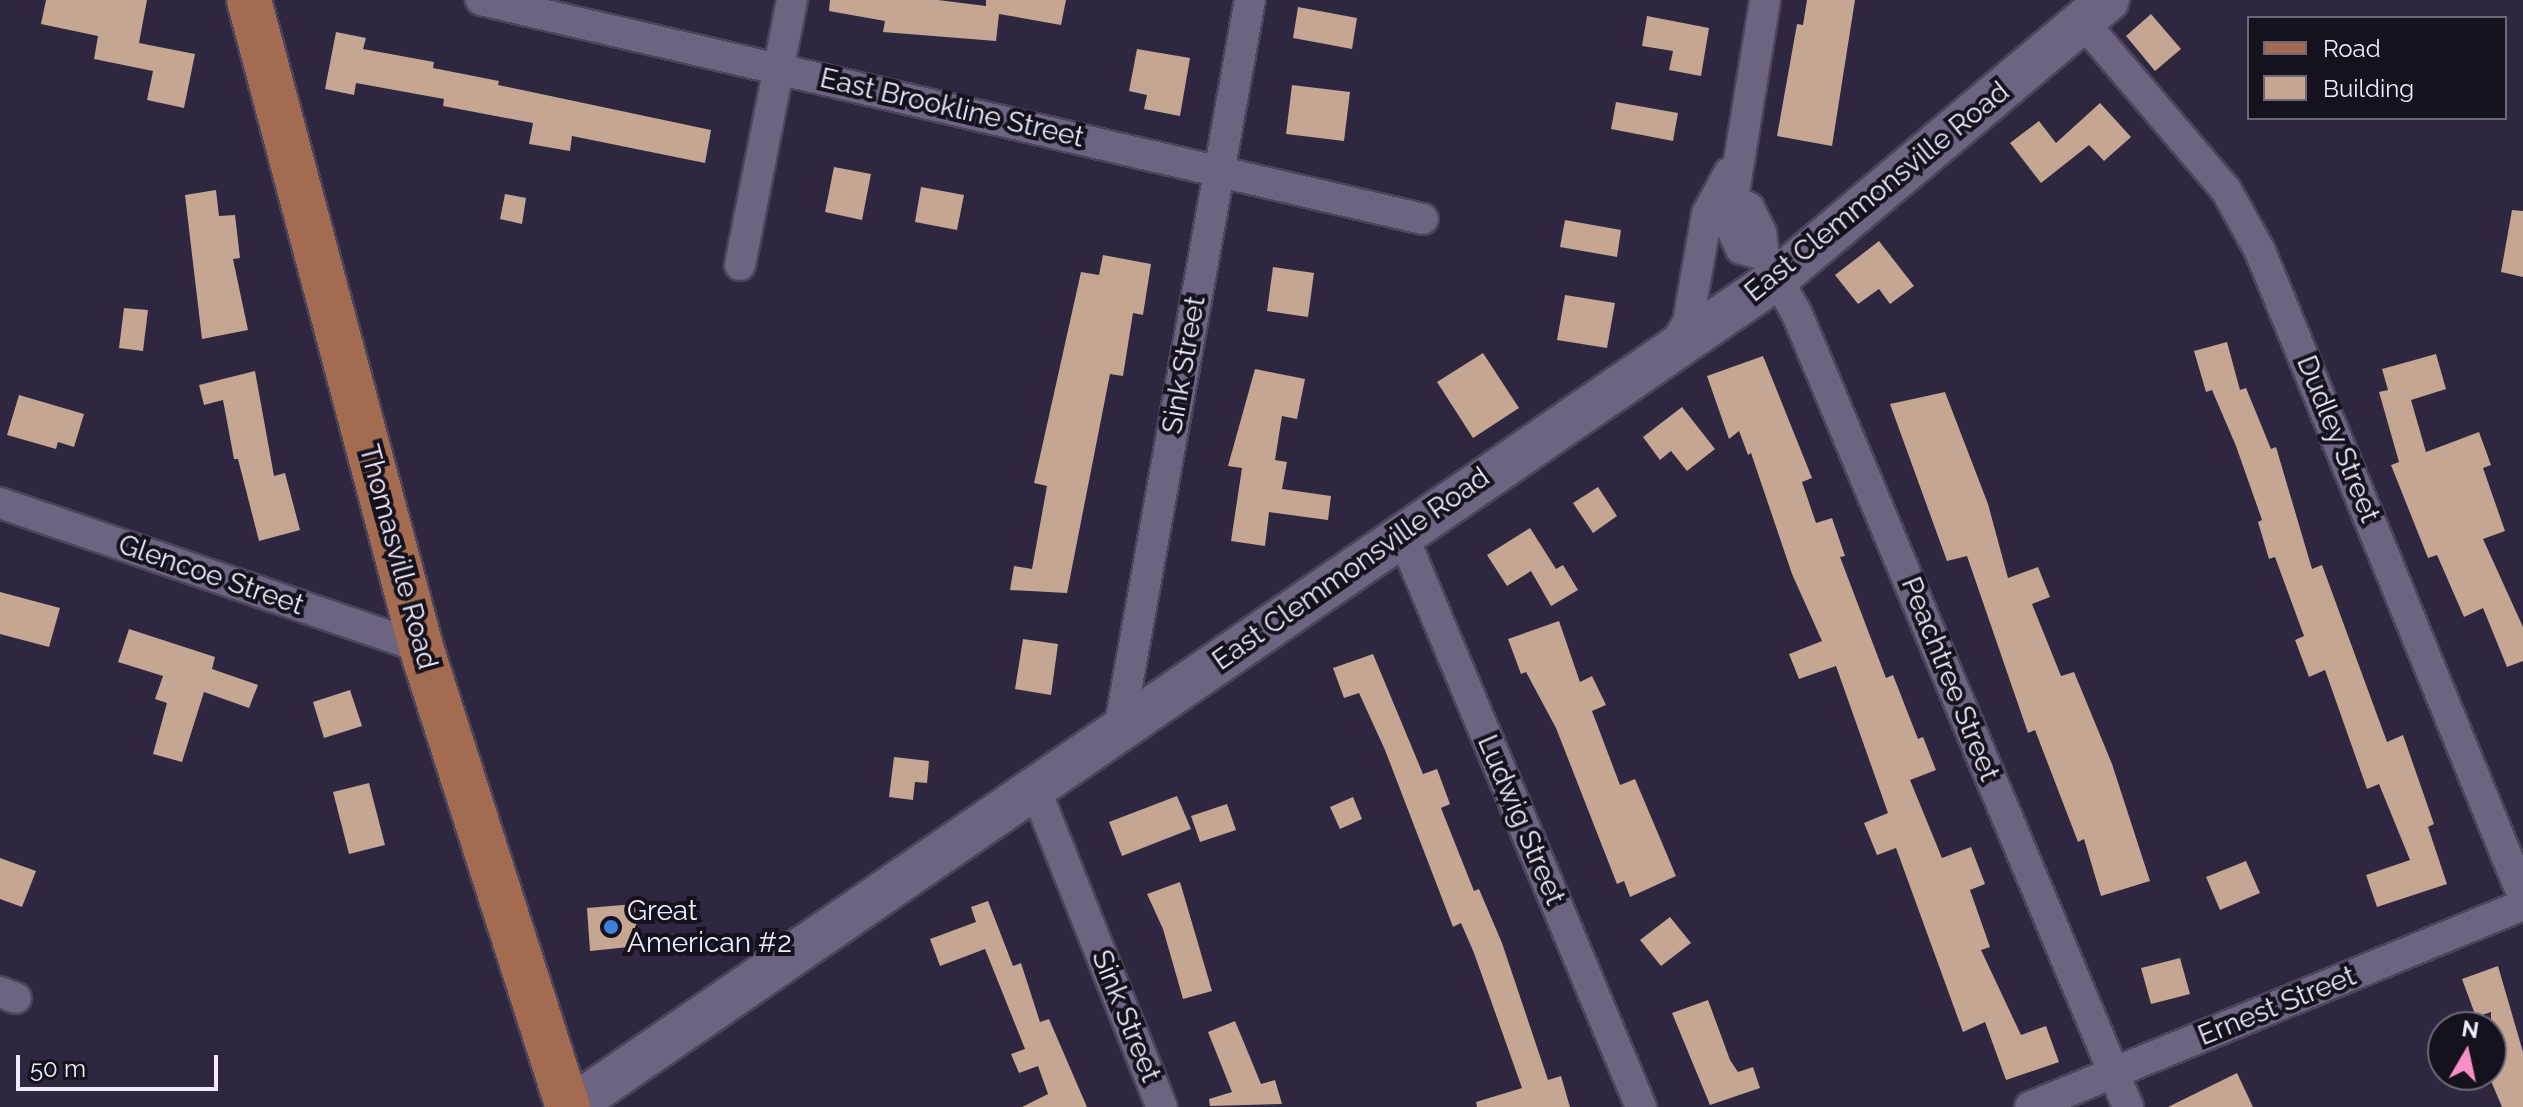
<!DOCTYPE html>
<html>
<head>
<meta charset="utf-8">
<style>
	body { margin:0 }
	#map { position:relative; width:2523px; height:1107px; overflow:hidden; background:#2f273f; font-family:Raleway,sans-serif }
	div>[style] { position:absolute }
	.building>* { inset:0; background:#c4a692 }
	.roads { filter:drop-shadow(2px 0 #4b445a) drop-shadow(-2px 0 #4b445a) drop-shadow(0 2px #4b445a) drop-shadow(0 -2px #4b445a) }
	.street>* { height:30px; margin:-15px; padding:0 15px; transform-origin:15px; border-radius:15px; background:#6c6481 }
	.secondary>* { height:42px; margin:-21px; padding:0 21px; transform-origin:21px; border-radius:21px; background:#6c6481 }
	.primary>* { height:44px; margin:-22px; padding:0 22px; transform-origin:22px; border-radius:22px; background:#a36c51 }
	.dots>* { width:22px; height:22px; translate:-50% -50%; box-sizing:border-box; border:4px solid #15121d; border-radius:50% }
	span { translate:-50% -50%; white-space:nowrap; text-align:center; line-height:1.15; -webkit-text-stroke:8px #15121d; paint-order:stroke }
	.street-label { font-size:28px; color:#f1ecfd }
	.poi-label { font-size:28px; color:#f1ecfd }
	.left { translate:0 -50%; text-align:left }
	.legend { position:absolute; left:2247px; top:16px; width:260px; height:104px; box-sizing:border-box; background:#15121d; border:2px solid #6d6977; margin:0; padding:10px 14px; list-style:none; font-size:24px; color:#f1ecfd }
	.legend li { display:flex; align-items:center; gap:16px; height:40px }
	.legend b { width:40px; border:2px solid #6d6977 }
	.north { position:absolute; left:2427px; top:1011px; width:80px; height:80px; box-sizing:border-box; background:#15121d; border:2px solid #6d6977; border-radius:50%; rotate:9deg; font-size:22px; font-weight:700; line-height:32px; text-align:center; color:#f1ecfd }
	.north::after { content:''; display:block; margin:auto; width:28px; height:36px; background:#fa8fc7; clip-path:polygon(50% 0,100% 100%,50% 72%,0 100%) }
	.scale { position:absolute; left:16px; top:1055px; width:202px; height:36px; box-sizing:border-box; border:4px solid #f1ecfd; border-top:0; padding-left:10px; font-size:24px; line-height:28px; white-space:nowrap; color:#f1ecfd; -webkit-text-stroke:6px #15121d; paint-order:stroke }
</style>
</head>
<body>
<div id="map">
	<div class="building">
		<div style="clip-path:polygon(46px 0,147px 0,139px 43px,195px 54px,184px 108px,147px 100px,153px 71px,94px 59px,98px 36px,41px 24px)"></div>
		<div style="clip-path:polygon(830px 0,938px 0,986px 6px,986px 0,1066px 0,1061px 25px,999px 14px,996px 41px,883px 32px,885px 21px,829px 11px)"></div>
		<div style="clip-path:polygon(1807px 0,1855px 0,1832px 146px,1777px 136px,1797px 24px,1803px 25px)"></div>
		<div style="clip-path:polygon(1298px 7px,1357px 18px,1352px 49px,1293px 38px)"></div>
		<div style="clip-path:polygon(2151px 14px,2181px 49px,2155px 71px,2126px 36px)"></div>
		<div style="clip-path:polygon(1647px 16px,1709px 28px,1701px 76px,1669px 70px,1673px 51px,1642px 46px)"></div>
		<div style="clip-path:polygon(336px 32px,366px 38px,363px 49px,434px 62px,433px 68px,499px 81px,498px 85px,711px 130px,705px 163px,572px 136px,570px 151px,529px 144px,533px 123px,443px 106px,444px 99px,356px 83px,354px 95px,325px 89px)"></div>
		<div style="clip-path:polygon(1137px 49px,1190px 58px,1180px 116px,1144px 109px,1147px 95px,1129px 91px)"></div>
		<div style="clip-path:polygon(1292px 85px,1350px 92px,1344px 141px,1286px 134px)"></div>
		<div style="clip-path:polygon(1616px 102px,1678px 113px,1673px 141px,1611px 129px)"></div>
		<div style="clip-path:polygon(2100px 103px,2131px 137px,2104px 161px,2089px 145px,2041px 183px,2010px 143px,2039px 121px,2056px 143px)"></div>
		<div style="clip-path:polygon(834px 167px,871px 174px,862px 220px,825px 212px)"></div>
		<div style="clip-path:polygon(921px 187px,964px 195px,957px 230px,915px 222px)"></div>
		<div style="clip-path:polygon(216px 190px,219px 216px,235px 215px,240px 258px,233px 259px,248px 330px,202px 339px,185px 195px)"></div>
		<div style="clip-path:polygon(505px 194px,526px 198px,522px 224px,500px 219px)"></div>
		<div style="clip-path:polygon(2512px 210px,2523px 211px,2523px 277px,2501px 272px)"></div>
		<div style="clip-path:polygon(1565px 220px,1621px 230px,1617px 257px,1560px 247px)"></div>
		<div style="clip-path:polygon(1879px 241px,1914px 286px,1890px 304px,1879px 289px,1858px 304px,1835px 275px)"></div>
		<div style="clip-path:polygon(1103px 255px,1151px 264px,1143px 315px,1133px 313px,1123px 376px,1110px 374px,1067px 593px,1010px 590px,1014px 566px,1032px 569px,1047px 486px,1034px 483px,1081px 272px,1099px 275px)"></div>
		<div style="clip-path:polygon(1273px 267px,1314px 273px,1308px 317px,1267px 311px)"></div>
		<div style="clip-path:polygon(1565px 295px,1615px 303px,1607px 348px,1557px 340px)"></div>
		<div style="clip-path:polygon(124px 308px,148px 310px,143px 351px,119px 348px)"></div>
		<div style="clip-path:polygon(2227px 342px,2240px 390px,2246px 388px,2271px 449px,2276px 447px,2312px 569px,2322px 565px,2387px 742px,2403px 735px,2434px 824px,2428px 827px,2447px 884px,2377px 907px,2366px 875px,2410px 860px,2379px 784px,2367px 789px,2325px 670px,2309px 677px,2295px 640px,2304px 636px,2275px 557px,2269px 559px,2258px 522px,2262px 520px,2236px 446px,2212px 390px,2206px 392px,2194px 351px)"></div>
		<div style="clip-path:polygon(1483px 353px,1519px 408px,1473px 438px,1437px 382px)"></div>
		<div style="clip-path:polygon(2436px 354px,2446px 389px,2411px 400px,2426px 452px,2479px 432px,2491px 465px,2483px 468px,2505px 531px,2483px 539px,2523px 627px,2523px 661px,2507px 667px,2483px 608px,2464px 617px,2437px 555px,2428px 558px,2391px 465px,2399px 462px,2379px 392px,2388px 390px,2382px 369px)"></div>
		<div style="clip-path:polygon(1763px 356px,1812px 478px,1802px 482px,1816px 523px,1832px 518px,1845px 556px,1840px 557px,1886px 678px,1893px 675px,1918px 739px,1923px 737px,1936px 770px,1910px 780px,1942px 858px,1971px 847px,1985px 884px,1970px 890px,1990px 947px,1981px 950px,2021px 1035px,2046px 1026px,2059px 1062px,2006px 1080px,1985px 1022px,1963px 1032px,1896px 848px,1877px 855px,1864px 823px,1888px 813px,1836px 666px,1799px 679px,1789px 654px,1822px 641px,1792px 574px,1751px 453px,1748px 455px,1739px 431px,1729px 439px,1707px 376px)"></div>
		<div style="clip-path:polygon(1255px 369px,1305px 379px,1297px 419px,1282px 416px,1275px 460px,1287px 462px,1282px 489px,1331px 496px,1328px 520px,1269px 512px,1265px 546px,1231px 541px,1242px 468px,1228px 466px)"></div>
		<div style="clip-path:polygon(255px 371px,274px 476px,285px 473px,300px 530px,259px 541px,238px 459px,234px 459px,223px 400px,204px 405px,199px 385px)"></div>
		<div style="clip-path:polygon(1945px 392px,1988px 504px,2008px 578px,2038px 567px,2050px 597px,2032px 604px,2061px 676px,2074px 672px,2112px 764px,2150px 881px,2101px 896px,2084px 839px,2078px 842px,2035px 730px,2028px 733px,1967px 556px,1947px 561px,1890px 404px)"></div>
		<div style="clip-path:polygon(19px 395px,84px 414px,74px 447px,58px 442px,56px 449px,7px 435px)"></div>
		<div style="clip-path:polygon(1682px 407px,1715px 449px,1687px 471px,1671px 451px,1660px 460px,1643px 437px)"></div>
		<div style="clip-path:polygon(1598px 487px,1617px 516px,1593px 533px,1573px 503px)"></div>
		<div style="clip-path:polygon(1530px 528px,1556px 569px,1563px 565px,1578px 590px,1551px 606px,1531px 571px,1507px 586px,1487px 555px)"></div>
		<div style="clip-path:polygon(0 592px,60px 608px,49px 647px,0 634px)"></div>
		<div style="clip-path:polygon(1559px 621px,1580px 682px,1592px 676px,1606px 705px,1592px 711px,1620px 785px,1635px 779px,1676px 876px,1630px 897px,1624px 881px,1617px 884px,1556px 728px,1526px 672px,1521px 674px,1508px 639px)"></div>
		<div style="clip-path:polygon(129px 629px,215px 657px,212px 669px,258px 685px,249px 708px,204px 692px,182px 762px,153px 754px,167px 703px,155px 699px,163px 676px,118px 662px)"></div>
		<div style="clip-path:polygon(1023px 639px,1058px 644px,1051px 695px,1015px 689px)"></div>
		<div style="clip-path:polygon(1373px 654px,1423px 774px,1437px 769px,1450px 804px,1441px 808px,1474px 891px,1479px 889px,1502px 943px,1548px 1080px,1561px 1076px,1570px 1107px,1477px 1107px,1476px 1102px,1522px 1088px,1474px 953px,1461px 923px,1453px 927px,1385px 750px,1359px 693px,1344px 698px,1333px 668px)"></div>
		<div style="clip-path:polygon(350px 690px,362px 726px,324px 738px,313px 702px)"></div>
		<div style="clip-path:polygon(894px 757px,929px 761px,927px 783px,915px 782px,913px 800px,889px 797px)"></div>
		<div style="clip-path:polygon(369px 783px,385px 845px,349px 854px,333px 792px)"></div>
		<div style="clip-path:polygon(1177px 796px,1191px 829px,1122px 856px,1109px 822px)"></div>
		<div style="clip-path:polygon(1353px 797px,1362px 819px,1340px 829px,1330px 807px)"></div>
		<div style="clip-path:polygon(1227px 804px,1236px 830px,1200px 842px,1191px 816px)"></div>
		<div style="clip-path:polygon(0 858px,36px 871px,22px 907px,0 899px)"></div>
		<div style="clip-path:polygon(2246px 861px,2260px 893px,2220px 910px,2206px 877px)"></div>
		<div style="clip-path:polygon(1180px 882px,1212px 991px,1183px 999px,1163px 929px,1147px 894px)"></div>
		<div style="clip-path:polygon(988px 901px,1013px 966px,1021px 963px,1040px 1022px,1049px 1019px,1087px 1107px,1022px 1107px,1048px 1094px,1038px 1066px,1019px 1073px,1011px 1054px,1025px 1049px,985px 949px,940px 966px,930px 939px,976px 922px,971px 907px)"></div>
		<div style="clip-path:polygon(635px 904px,639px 946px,590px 951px,587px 908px)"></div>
		<div style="clip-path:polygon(1670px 917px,1691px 943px,1661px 966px,1640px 940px)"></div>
		<div style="clip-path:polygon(2180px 958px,2190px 994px,2151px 1004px,2141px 968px)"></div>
		<div style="clip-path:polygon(2498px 966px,2523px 1052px,2523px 1107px,2502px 1107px,2491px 1081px,2491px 1012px,2476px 1017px,2462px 979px)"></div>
		<div style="clip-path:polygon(1708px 1000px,1730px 1060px,1738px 1072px,1753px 1067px,1760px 1088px,1710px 1105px,1672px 1013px)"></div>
		<div style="clip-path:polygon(1235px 1021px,1261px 1084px,1275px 1080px,1282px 1104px,1210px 1106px,1209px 1099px,1232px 1092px,1208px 1032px)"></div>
		<div style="clip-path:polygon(2237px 1073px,2253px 1107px,2168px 1107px)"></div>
	</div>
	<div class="roads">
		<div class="street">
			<div style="left:481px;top:0;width:967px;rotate:13.09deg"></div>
			<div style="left:2083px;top:22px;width:221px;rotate:49.6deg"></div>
			<div style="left:2226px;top:190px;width:70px;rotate:60.9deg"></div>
			<div style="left:2260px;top:251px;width:697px;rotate:67.82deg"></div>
			<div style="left:1731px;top:198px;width:21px;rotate:29deg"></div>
			<div style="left:1749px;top:208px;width:28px;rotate:64deg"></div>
			<div style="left:1761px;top:233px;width:22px;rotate:82deg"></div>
			<div style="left:1764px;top:255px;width:68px;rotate:60.8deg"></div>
			<div style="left:1797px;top:314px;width:859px;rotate:67.34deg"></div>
			<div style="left:1764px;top:255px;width:24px;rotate:-165deg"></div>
			<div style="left:1741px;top:249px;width:29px;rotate:-115deg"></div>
			<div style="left:1729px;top:223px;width:226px;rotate:-80.8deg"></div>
			<div style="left:740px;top:265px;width:270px;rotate:-78.9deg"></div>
			<div style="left:1672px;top:349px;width:31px;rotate:-59deg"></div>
			<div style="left:1688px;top:322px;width:110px;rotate:-80deg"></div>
			<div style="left:1707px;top:214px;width:47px;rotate:-61.8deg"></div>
			<div style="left:0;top:503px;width:445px;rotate:18.9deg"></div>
			<div style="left:1402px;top:534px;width:621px;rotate:67.36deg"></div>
			<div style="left:1119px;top:730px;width:742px;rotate:-79.83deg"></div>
			<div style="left:1036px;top:791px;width:340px;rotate:68.3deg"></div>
			<div style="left:0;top:992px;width:17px;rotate:21deg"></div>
			<div style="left:2030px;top:1107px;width:533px;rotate:-22.28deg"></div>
		</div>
		<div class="secondary">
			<div style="left:571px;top:1107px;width:1466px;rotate:-34.49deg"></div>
			<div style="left:1779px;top:277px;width:430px;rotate:-40.1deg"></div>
		</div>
		<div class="primary">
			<div style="left:249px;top:0;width:669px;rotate:75.11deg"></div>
			<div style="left:421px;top:647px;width:483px;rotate:72.3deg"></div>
		</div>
	</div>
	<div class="dots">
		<div style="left:611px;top:927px;background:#3f7fe0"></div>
	</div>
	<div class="street-label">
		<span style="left:952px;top:108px;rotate:13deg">East Brookline Street</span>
		<span style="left:1877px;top:192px;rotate:-39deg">East Clemmonsville Road</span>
		<span style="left:1184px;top:365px;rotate:-80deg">Sink Street</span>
		<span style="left:2338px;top:439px;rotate:68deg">Dudley Street</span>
		<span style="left:398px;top:557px;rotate:75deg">Thomasville Road</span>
		<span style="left:1351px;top:569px;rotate:-35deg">East Clemmonsville Road</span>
		<span style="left:211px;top:575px;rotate:19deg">Glencoe Street</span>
		<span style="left:1950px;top:679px;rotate:68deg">Peachtree Street</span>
		<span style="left:1521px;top:820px;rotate:67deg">Ludwig Street</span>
		<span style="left:2277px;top:1006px;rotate:-22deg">Ernest Street</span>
		<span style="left:1126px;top:1016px;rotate:68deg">Sink Street</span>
	</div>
	<div class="poi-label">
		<span class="left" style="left:627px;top:927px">Great<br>American #2</span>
	</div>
	<ul class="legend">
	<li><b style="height:10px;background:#a36c51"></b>Road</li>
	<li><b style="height:22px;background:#c4a692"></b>Building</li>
	</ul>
	<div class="north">N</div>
	<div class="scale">50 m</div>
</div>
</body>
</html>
